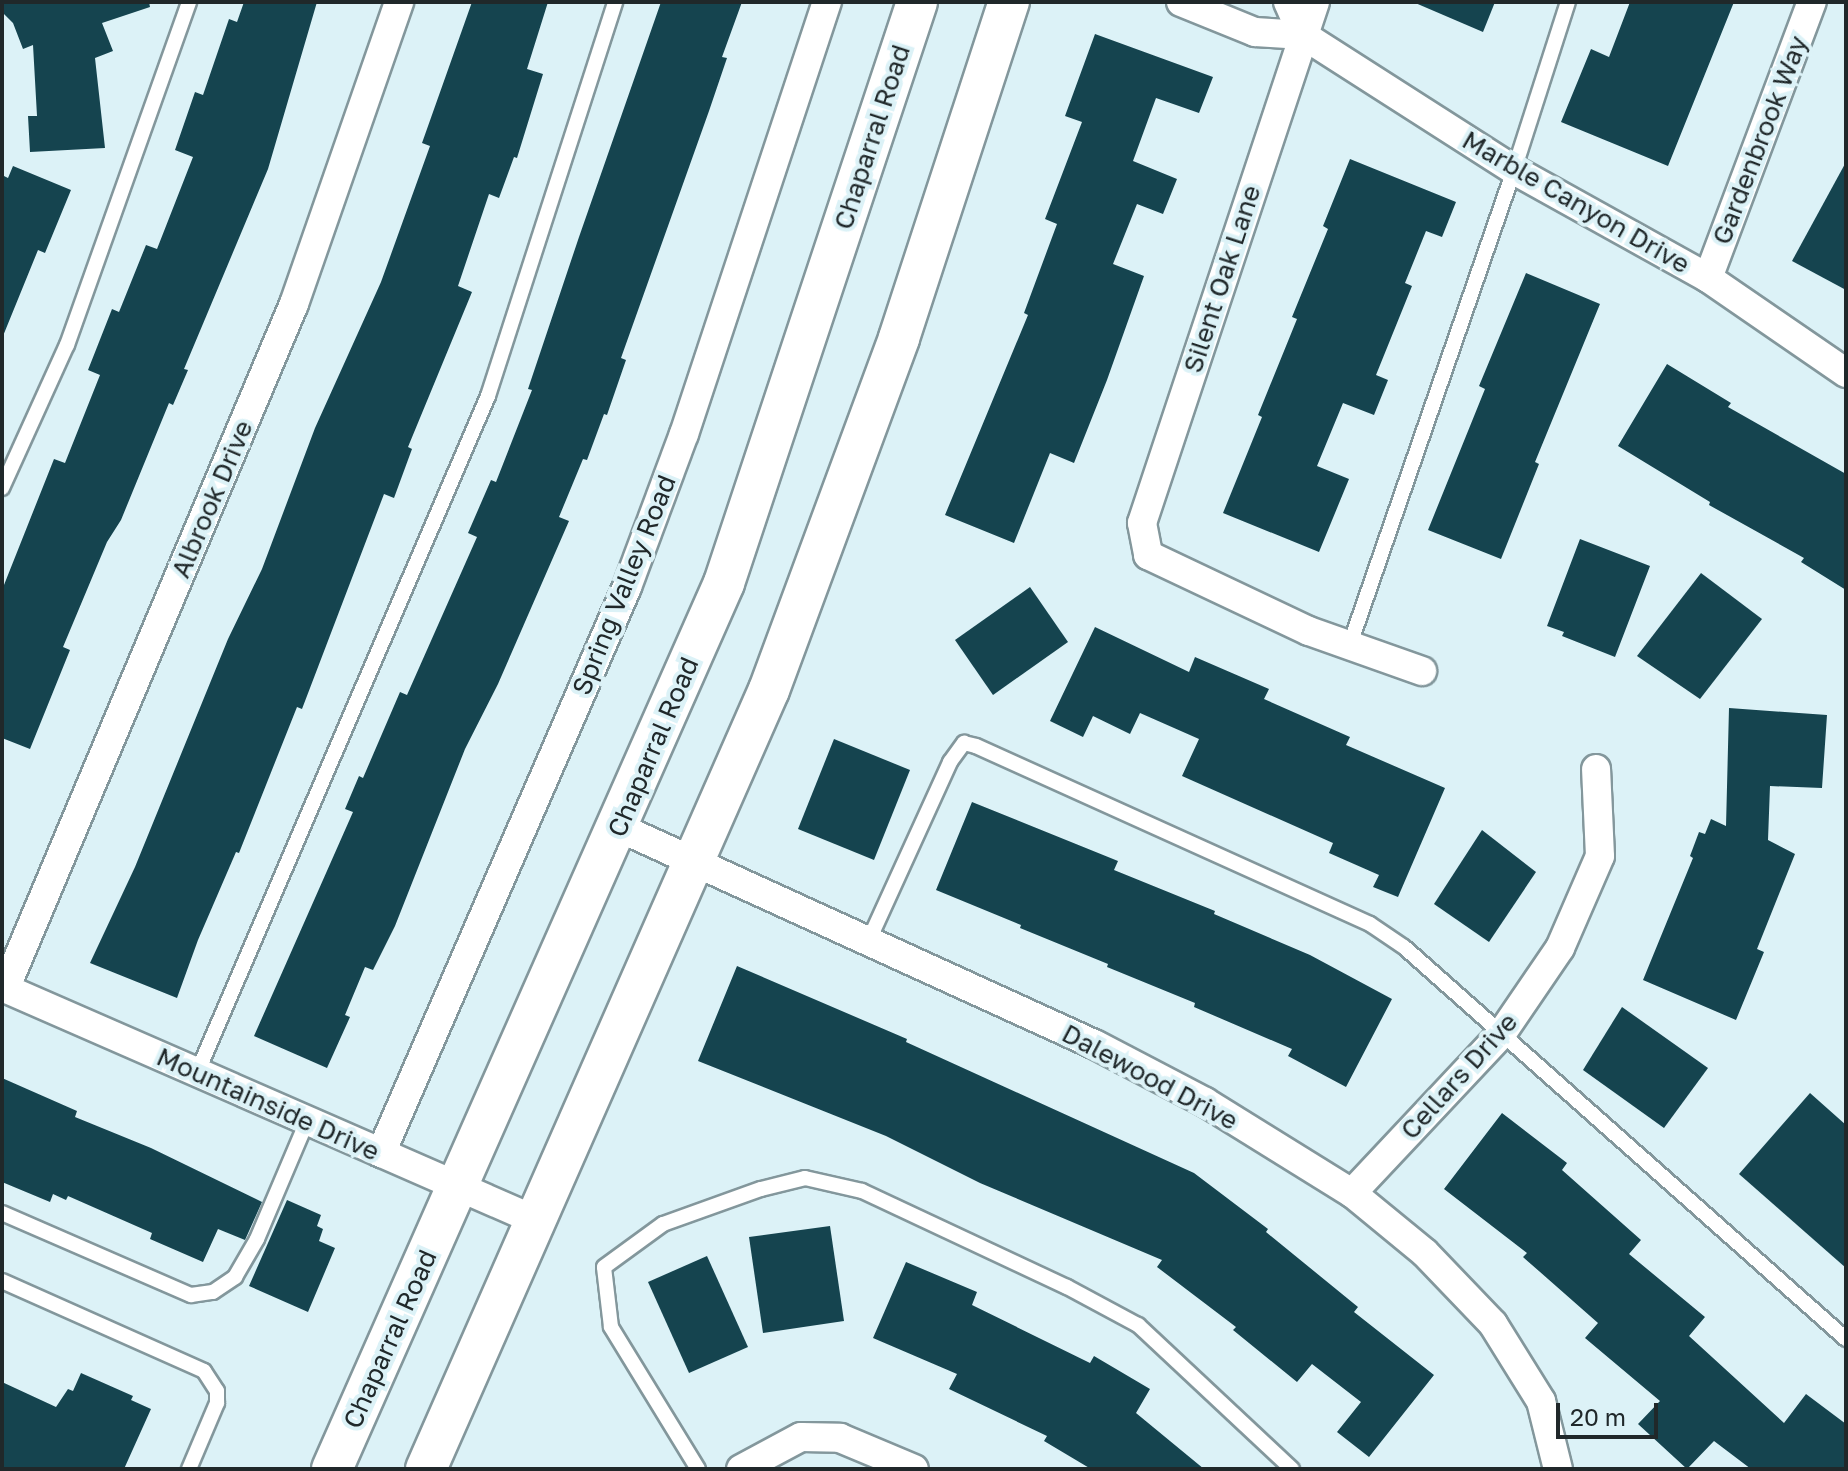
<!DOCTYPE html>
<html>
<head>
<meta charset="utf-8">
<style>
	body { margin:0 }
	#map { position:relative; width:1848px; height:1471px; overflow:hidden; background:#dcf2f7; font-family:"Golos Text",sans-serif }
	div>[style] { position:absolute }
	.building>* { inset:0; background:#15444f }
	.roads { filter:drop-shadow(2px 0 #83979c) drop-shadow(-2px 0 #83979c) drop-shadow(0 2px #83979c) drop-shadow(0 -2px #83979c) }
	.lane>* { height:14px; margin:-7px; padding:0 7px; transform-origin:7px; border-radius:7px; background:#fff }
	.street>* { height:28px; margin:-14px; padding:0 14px; transform-origin:14px; border-radius:14px; background:#fff }
	.secondary>* { height:40px; margin:-20px; padding:0 20px; transform-origin:20px; border-radius:20px; background:#fff }
	span { translate:-50% -50%; white-space:nowrap; text-align:center; line-height:1.15; -webkit-text-stroke:8px #dcf2f7; paint-order:stroke }
	.street-label { font-size:26px; color:#20282a }
	.frame { position:absolute; inset:0; border:4px solid #20282a; pointer-events:none }
	.scale { position:absolute; left:1556px; top:1403px; width:102px; height:36px; box-sizing:border-box; border:4px solid #20282a; border-top:0; padding-left:10px; font-size:24px; line-height:28px; white-space:nowrap; color:#20282a; -webkit-text-stroke:6px #dcf2f7; paint-order:stroke }
</style>
</head>
<body>
<div id="map">
	<div class="building">
		<div style="clip-path:polygon(2px 2px,149px 2px,150px 7px,102px 23px,113px 51px,95px 58px,105px 148px,30px 152px,28px 116px,37px 116px,33px 45px,23px 49px,13px 23px,2px 12px)"></div>
		<div style="clip-path:polygon(244px 2px,317px 2px,268px 169px,184px 369px,188px 370px,173px 405px,169px 403px,121px 520px,107px 542px,63px 647px,70px 650px,30px 749px,2px 738px,2px 590px,54px 459px,65px 463px,100px 375px,88px 370px,112px 309px,119px 312px,146px 245px,157px 249px,193px 157px,175px 150px,195px 92px,203px 95px,229px 19px,237px 22px)"></div>
		<div style="clip-path:polygon(472px 2px,548px 2px,527px 69px,543px 74px,517px 158px,514px 157px,499px 198px,489px 194px,458px 286px,472px 292px,408px 447px,412px 449px,394px 498px,384px 494px,302px 709px,297px 707px,239px 853px,236px 852px,198px 940px,177px 998px,90px 963px,135px 867px,228px 639px,262px 569px,315px 428px,381px 282px,430px 146px,422px 143px)"></div>
		<div style="clip-path:polygon(661px 2px,742px 2px,722px 57px,727px 58px,709px 111px,621px 358px,626px 360px,607px 415px,604px 414px,587px 460px,583px 459px,559px 517px,569px 521px,498px 684px,465px 749px,395px 926px,373px 970px,365px 967px,345px 1015px,350px 1017px,327px 1068px,254px 1036px,353px 812px,345px 809px,359px 776px,363px 778px,400px 692px,407px 695px,477px 537px,468px 533px,491px 480px,496px 482px,532px 390px,528px 389px,579px 237px)"></div>
		<div style="clip-path:polygon(1413px 2px,1495px 2px,1483px 32px)"></div>
		<div style="clip-path:polygon(1630px 2px,1734px 2px,1668px 166px,1561px 122px,1591px 49px,1609px 57px)"></div>
		<div style="clip-path:polygon(1095px 34px,1213px 77px,1199px 113px,1156px 98px,1133px 161px,1177px 179px,1163px 214px,1137px 204px,1113px 264px,1144px 276px,1107px 380px,1074px 463px,1050px 453px,1014px 543px,945px 515px,1028px 315px,1024px 313px,1057px 224px,1045px 219px,1082px 122px,1065px 116px)"></div>
		<div style="clip-path:polygon(1350px 159px,1456px 202px,1442px 237px,1426px 231px,1405px 283px,1412px 286px,1376px 375px,1388px 380px,1374px 415px,1343px 403px,1317px 466px,1349px 479px,1319px 552px,1223px 513px,1262px 417px,1258px 415px,1297px 319px,1292px 317px,1328px 229px,1323px 226px)"></div>
		<div style="clip-path:polygon(1846px 162px,1846px 290px,1792px 261px)"></div>
		<div style="clip-path:polygon(13px 166px,71px 190px,45px 253px,38px 250px,3px 336px,2px 175px,8px 178px)"></div>
		<div style="clip-path:polygon(1526px 273px,1600px 304px,1535px 462px,1539px 464px,1501px 559px,1428px 530px,1485px 389px,1479px 386px)"></div>
		<div style="clip-path:polygon(1667px 364px,1731px 403px,1728px 407px,1846px 474px,1846px 590px,1801px 562px,1804px 558px,1709px 505px,1710px 502px,1618px 446px)"></div>
		<div style="clip-path:polygon(1580px 539px,1650px 566px,1615px 657px,1562px 636px,1564px 632px,1547px 626px)"></div>
		<div style="clip-path:polygon(1701px 573px,1762px 619px,1700px 699px,1637px 656px)"></div>
		<div style="clip-path:polygon(1030px 587px,1068px 642px,993px 695px,955px 640px)"></div>
		<div style="clip-path:polygon(1095px 627px,1189px 672px,1195px 657px,1269px 689px,1264px 699px,1350px 737px,1346px 745px,1445px 788px,1398px 897px,1373px 887px,1379px 875px,1329px 853px,1333px 843px,1182px 776px,1199px 739px,1140px 713px,1130px 734px,1093px 716px,1083px 737px,1050px 721px)"></div>
		<div style="clip-path:polygon(1729px 708px,1827px 715px,1822px 788px,1770px 786px,1768px 840px,1795px 854px,1757px 949px,1764px 952px,1736px 1020px,1643px 980px,1693px 858px,1690px 856px,1699px 832px,1705px 834px,1711px 819px,1726px 826px)"></div>
		<div style="clip-path:polygon(834px 739px,910px 770px,874px 860px,798px 829px)"></div>
		<div style="clip-path:polygon(972px 802px,1118px 861px,1114px 870px,1215px 911px,1214px 914px,1310px 955px,1392px 999px,1346px 1087px,1288px 1056px,1292px 1049px,1194px 1007px,1195px 1003px,1107px 967px,1108px 964px,1020px 928px,1021px 925px,936px 890px)"></div>
		<div style="clip-path:polygon(1482px 830px,1536px 872px,1489px 942px,1434px 904px)"></div>
		<div style="clip-path:polygon(737px 966px,907px 1039px,906px 1042px,1194px 1173px,1268px 1229px,1266px 1232px,1358px 1307px,1354px 1312px,1434px 1375px,1369px 1457px,1337px 1432px,1361px 1402px,1312px 1364px,1297px 1382px,1233px 1330px,1236px 1327px,1157px 1267px,1162px 1260px,980px 1183px,886px 1136px,698px 1061px)"></div>
		<div style="clip-path:polygon(1622px 1007px,1708px 1068px,1664px 1128px,1583px 1070px)"></div>
		<div style="clip-path:polygon(2px 1078px,77px 1111px,75px 1117px,151px 1148px,262px 1202px,245px 1240px,218px 1229px,203px 1262px,150px 1239px,152px 1233px,68px 1196px,66px 1200px,53px 1194px,50px 1202px,2px 1182px)"></div>
		<div style="clip-path:polygon(1810px 1093px,1846px 1125px,1846px 1268px,1739px 1174px)"></div>
		<div style="clip-path:polygon(1502px 1113px,1567px 1163px,1562px 1170px,1641px 1240px,1629px 1254px,1705px 1317px,1689px 1336px,1784px 1423px,1806px 1394px,1846px 1424px,1846px 1469px,1751px 1469px,1714px 1441px,1687px 1469px,1638px 1424px,1660px 1401px,1585px 1338px,1598px 1323px,1523px 1257px,1527px 1253px,1444px 1189px)"></div>
		<div style="clip-path:polygon(287px 1200px,321px 1215px,317px 1226px,323px 1229px,319px 1241px,335px 1248px,308px 1312px,249px 1286px)"></div>
		<div style="clip-path:polygon(830px 1226px,844px 1321px,763px 1333px,749px 1237px)"></div>
		<div style="clip-path:polygon(707px 1256px,748px 1347px,689px 1373px,648px 1282px)"></div>
		<div style="clip-path:polygon(906px 1262px,977px 1292px,972px 1305px,1090px 1363px,1094px 1356px,1150px 1389px,1136px 1413px,1204px 1469px,1091px 1469px,1044px 1441px,1047px 1436px,949px 1389px,957px 1374px,873px 1338px)"></div>
		<div style="clip-path:polygon(81px 1373px,133px 1396px,131px 1400px,151px 1409px,124px 1469px,2px 1469px,2px 1382px,56px 1407px,68px 1389px,73px 1391px)"></div>
	</div>
	<div class="roads">
		<div class="lane">
			<div style="left:2px;top:488px;width:157px;rotate:-65.6deg"></div>
			<div style="left:67px;top:345px;width:364px;rotate:-70.4deg"></div>
			<div style="left:1349px;top:647px;width:505px;rotate:-70.92deg"></div>
			<div style="left:1514px;top:170px;width:176px;rotate:-72.2deg"></div>
			<div style="left:869px;top:940px;width:196px;rotate:-65.5deg"></div>
			<div style="left:950px;top:762px;width:24px;rotate:-54deg"></div>
			<div style="left:964px;top:743px;width:12px;rotate:14deg"></div>
			<div style="left:976px;top:746px;width:432px;rotate:24.3deg"></div>
			<div style="left:1370px;top:924px;width:41px;rotate:34.1deg"></div>
			<div style="left:1404px;top:947px;width:591px;rotate:41.57deg"></div>
			<div style="left:197px;top:1073px;width:737px;rotate:-66.74deg"></div>
			<div style="left:488px;top:396px;width:414px;rotate:-72.1deg"></div>
			<div style="left:2px;top:1213px;width:206px;rotate:23.5deg"></div>
			<div style="left:191px;top:1295px;width:22px;rotate:-8deg"></div>
			<div style="left:213px;top:1292px;width:27px;rotate:-34deg"></div>
			<div style="left:235px;top:1277px;width:44px;rotate:-59.9deg"></div>
			<div style="left:257px;top:1239px;width:128px;rotate:-67deg"></div>
			<div style="left:2px;top:1281px;width:221px;rotate:24deg"></div>
			<div style="left:204px;top:1371px;width:24px;rotate:57deg"></div>
			<div style="left:217px;top:1391px;width:12px;rotate:90deg"></div>
			<div style="left:217px;top:1403px;width:72px;rotate:113deg"></div>
			<div style="left:698px;top:1469px;width:167px;rotate:-121.5deg"></div>
			<div style="left:611px;top:1327px;width:60px;rotate:-96.7deg"></div>
			<div style="left:604px;top:1267px;width:73px;rotate:-36.1deg"></div>
			<div style="left:663px;top:1224px;width:104px;rotate:-19.7deg"></div>
			<div style="left:761px;top:1189px;width:45px;rotate:-14deg"></div>
			<div style="left:805px;top:1178px;width:58px;rotate:12.8deg"></div>
			<div style="left:862px;top:1191px;width:226px;rotate:25.1deg"></div>
			<div style="left:1067px;top:1287px;width:81px;rotate:28.2deg"></div>
			<div style="left:1138px;top:1325px;width:211px;rotate:43.1deg"></div>
		</div>
		<div class="street">
			<div style="left:1181px;top:2px;width:80px;rotate:22.1deg"></div>
			<div style="left:1255px;top:32px;width:48px;rotate:3.6deg"></div>
			<div style="left:1303px;top:35px;width:250px;rotate:32.6deg"></div>
			<div style="left:1514px;top:170px;width:222px;rotate:29.1deg"></div>
			<div style="left:1708px;top:278px;width:168px;rotate:34.5deg"></div>
			<div style="left:1288px;top:2px;width:36px;rotate:66deg"></div>
			<div style="left:1315px;top:2px;width:549px;rotate:108.37deg"></div>
			<div style="left:1142px;top:523px;width:33px;rotate:79deg"></div>
			<div style="left:1148px;top:555px;width:178px;rotate:25.3deg"></div>
			<div style="left:1309px;top:631px;width:120px;rotate:19.5deg"></div>
			<div style="left:1708px;top:278px;width:295px;rotate:-69.4deg"></div>
			<div style="left:618px;top:827px;width:525px;rotate:24.52deg"></div>
			<div style="left:1096px;top:1045px;width:123px;rotate:27.6deg"></div>
			<div style="left:1205px;top:1102px;width:173px;rotate:31.8deg"></div>
			<div style="left:1352px;top:1193px;width:94px;rotate:39.4deg"></div>
			<div style="left:1425px;top:1253px;width:98px;rotate:46.2deg"></div>
			<div style="left:1493px;top:1324px;width:91px;rotate:58.1deg"></div>
			<div style="left:1541px;top:1401px;width:70px;rotate:76deg"></div>
			<div style="left:2px;top:987px;width:582px;rotate:23.61deg"></div>
			<div style="left:5px;top:989px;width:743px;rotate:-67.13deg"></div>
			<div style="left:294px;top:304px;width:320px;rotate:-70.8deg"></div>
			<div style="left:381px;top:1153px;width:617px;rotate:-66.51deg"></div>
			<div style="left:627px;top:587px;width:163px;rotate:-69.6deg"></div>
			<div style="left:684px;top:434px;width:455px;rotate:-71.7deg"></div>
			<div style="left:1352px;top:1193px;width:219px;rotate:-46.8deg"></div>
			<div style="left:1502px;top:1033px;width:103px;rotate:-55.7deg"></div>
			<div style="left:1560px;top:948px;width:100px;rotate:-66.5deg"></div>
			<div style="left:1600px;top:856px;width:87px;rotate:-92.6deg"></div>
			<div style="left:741px;top:1469px;width:68px;rotate:-28.1deg"></div>
			<div style="left:801px;top:1437px;width:39px;rotate:1deg"></div>
			<div style="left:840px;top:1438px;width:80px;rotate:22.7deg"></div>
		</div>
		<div class="secondary">
			<div style="left:332px;top:1469px;width:969px;rotate:-66.13deg"></div>
			<div style="left:724px;top:583px;width:612px;rotate:-71.62deg"></div>
			<div style="left:426px;top:1469px;width:851px;rotate:-66.24deg"></div>
			<div style="left:769px;top:690px;width:375px;rotate:-69.7deg"></div>
			<div style="left:899px;top:338px;width:354px;rotate:-71.9deg"></div>
		</div>
	</div>
	<div class="street-label">
		<span style="left:872px;top:137px;rotate:-72deg">Chaparral Road</span>
		<span style="left:1760px;top:140px;rotate:-69deg">Gardenbrook Way</span>
		<span style="left:1576px;top:202px;rotate:30deg">Marble Canyon Drive</span>
		<span style="left:1222px;top:279px;rotate:-72deg">Silent Oak Lane</span>
		<span style="left:212px;top:499px;rotate:-67deg">Albrook Drive</span>
		<span style="left:624px;top:585px;rotate:-68deg">Spring Valley Road</span>
		<span style="left:653px;top:747px;rotate:-67deg">Chaparral Road</span>
		<span style="left:1459px;top:1076px;rotate:-48deg">Cellars Drive</span>
		<span style="left:1150px;top:1077px;rotate:28deg">Dalewood Drive</span>
		<span style="left:268px;top:1104px;rotate:24deg">Mountainside Drive</span>
		<span style="left:390px;top:1339px;rotate:-66deg">Chaparral Road</span>
	</div>
	<div class="frame"></div>
	<div class="scale">20 m</div>
</div>
</body>
</html>
